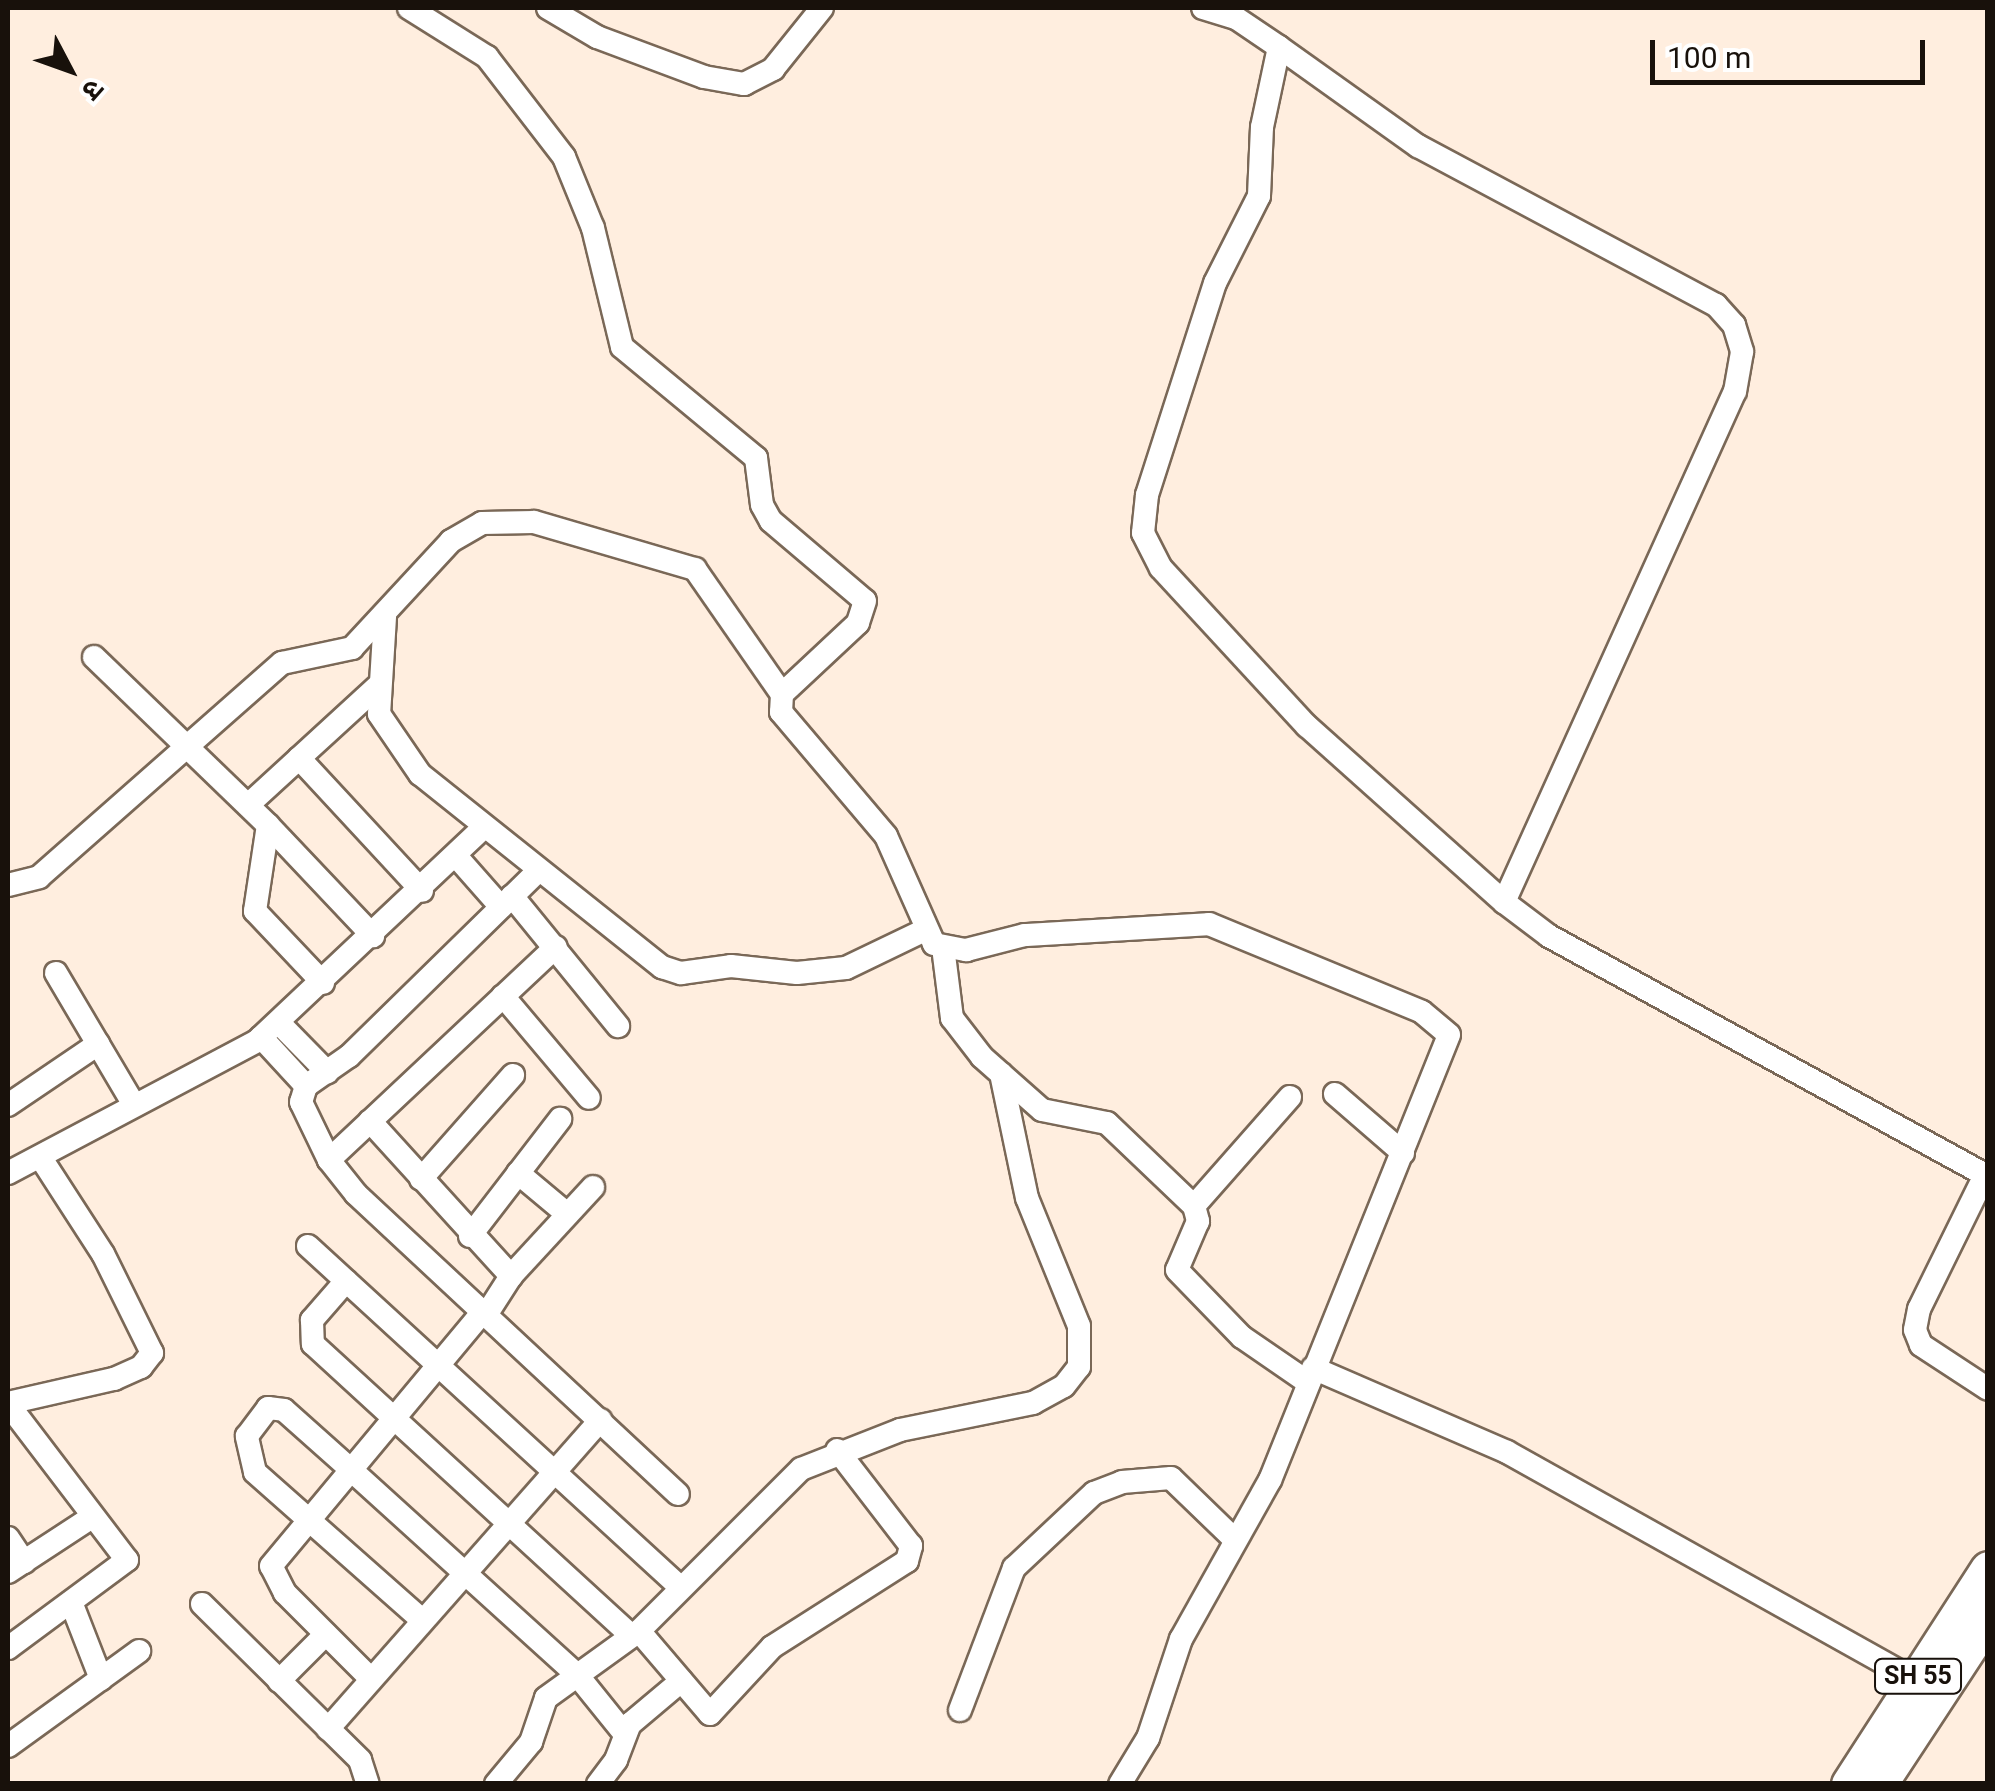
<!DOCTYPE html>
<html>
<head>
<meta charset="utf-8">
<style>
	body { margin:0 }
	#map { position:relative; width:1995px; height:1791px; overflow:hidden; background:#ffeedf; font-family:Roboto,"Noto Sans Devanagari",sans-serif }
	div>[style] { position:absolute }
	.roads { filter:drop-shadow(2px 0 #7a6857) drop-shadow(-2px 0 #7a6857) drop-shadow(0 2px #7a6857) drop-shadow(0 -2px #7a6857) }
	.street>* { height:22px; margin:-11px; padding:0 11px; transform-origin:11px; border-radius:11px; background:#fff }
	.primary>* { height:35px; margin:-17.5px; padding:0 17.5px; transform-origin:17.5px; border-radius:17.5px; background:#fff }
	span { translate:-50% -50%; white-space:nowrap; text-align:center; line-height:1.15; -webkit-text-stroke:10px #fff; paint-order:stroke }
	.shield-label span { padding:2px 8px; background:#fff; border:2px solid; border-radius:8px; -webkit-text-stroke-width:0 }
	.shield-label { font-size:25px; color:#18110b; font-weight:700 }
	.frame { position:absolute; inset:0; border:10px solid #18110b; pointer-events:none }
	.north { position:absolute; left:20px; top:20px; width:100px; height:100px; -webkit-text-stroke:8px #fff; paint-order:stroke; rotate:131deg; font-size:28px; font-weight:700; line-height:40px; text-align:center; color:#18110b }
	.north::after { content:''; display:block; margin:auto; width:35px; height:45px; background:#18110b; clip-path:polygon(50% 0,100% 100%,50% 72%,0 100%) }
	.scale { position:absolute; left:1650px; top:40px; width:275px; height:45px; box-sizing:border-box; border:5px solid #18110b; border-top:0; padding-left:12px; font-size:30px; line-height:35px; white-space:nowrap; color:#18110b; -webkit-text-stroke:8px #fff; paint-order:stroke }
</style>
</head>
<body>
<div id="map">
	<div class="roads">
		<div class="street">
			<div style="left:409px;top:8px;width:92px;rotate:32.1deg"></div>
			<div style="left:487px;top:57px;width:126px;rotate:52.4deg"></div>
			<div style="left:564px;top:157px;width:77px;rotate:67.8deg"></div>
			<div style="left:593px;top:228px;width:122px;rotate:76.3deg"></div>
			<div style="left:622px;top:347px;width:174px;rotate:39.6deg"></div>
			<div style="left:756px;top:458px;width:47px;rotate:82.7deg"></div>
			<div style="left:762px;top:505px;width:18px;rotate:61deg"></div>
			<div style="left:771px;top:521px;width:123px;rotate:40.4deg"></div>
			<div style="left:865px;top:601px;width:23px;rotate:108deg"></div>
			<div style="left:858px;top:623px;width:104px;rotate:136.9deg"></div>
			<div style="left:782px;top:694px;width:18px;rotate:93deg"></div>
			<div style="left:781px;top:712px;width:162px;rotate:49.7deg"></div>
			<div style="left:886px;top:836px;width:118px;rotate:66deg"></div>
			<div style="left:934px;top:944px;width:33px;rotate:11deg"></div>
			<div style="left:966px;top:950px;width:61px;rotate:-14.3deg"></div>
			<div style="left:1025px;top:935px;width:184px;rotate:-3.4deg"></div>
			<div style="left:1209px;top:924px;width:230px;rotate:22.4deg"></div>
			<div style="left:1422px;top:1012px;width:35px;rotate:40deg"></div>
			<div style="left:1449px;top:1035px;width:480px;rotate:111.9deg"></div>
			<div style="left:1270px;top:1480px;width:182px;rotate:119.2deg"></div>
			<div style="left:1181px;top:1639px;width:104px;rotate:108.4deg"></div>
			<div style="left:1148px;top:1738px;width:54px;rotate:121.3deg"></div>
			<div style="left:548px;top:8px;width:57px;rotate:30.6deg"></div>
			<div style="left:597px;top:37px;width:114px;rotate:20.5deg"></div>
			<div style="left:704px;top:77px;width:41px;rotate:9.9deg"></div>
			<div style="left:744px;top:84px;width:33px;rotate:-27deg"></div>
			<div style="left:773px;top:69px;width:78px;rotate:-51.2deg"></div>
			<div style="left:1203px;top:8px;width:34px;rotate:17deg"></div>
			<div style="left:1236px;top:18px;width:52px;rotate:34deg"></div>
			<div style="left:1279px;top:47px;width:82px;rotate:102deg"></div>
			<div style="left:1262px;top:127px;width:69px;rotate:92.5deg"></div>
			<div style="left:1259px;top:196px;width:97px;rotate:116.8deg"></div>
			<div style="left:1215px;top:283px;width:223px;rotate:107.8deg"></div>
			<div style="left:1147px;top:495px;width:38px;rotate:96deg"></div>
			<div style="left:1143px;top:533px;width:39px;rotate:63deg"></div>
			<div style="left:1161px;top:568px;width:215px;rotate:47.3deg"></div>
			<div style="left:1307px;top:726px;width:264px;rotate:41.8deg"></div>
			<div style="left:1279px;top:47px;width:171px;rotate:35.5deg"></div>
			<div style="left:1418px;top:146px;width:338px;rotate:28.1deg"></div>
			<div style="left:1716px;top:305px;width:27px;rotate:48deg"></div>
			<div style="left:1734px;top:325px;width:28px;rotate:73deg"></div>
			<div style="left:1742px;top:352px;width:40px;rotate:100deg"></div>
			<div style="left:1735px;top:391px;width:561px;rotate:114.33deg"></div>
			<div style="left:1504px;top:902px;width:56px;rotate:37.1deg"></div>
			<div style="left:1549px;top:936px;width:497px;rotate:28.7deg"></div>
			<div style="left:1985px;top:1175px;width:149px;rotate:116.2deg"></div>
			<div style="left:1919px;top:1309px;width:21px;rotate:101deg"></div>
			<div style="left:1915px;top:1330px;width:16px;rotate:68deg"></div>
			<div style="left:1921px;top:1345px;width:80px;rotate:33.3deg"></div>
			<div style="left:385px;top:617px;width:97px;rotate:93.5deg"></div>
			<div style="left:379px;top:714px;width:73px;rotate:55.7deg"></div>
			<div style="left:420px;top:774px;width:310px;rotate:38.6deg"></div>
			<div style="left:662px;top:967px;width:20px;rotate:18deg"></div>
			<div style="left:681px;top:973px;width:50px;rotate:-8deg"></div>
			<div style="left:731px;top:966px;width:66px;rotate:6.1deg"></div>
			<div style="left:797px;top:973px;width:49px;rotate:-5.8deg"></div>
			<div style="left:846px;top:968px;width:85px;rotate:-25.7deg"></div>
			<div style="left:94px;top:657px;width:242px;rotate:44deg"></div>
			<div style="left:268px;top:825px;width:153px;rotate:46.6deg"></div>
			<div style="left:299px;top:758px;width:181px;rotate:47.2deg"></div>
			<div style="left:248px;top:805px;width:176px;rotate:-42.5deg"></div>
			<div style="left:268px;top:825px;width:87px;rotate:98.6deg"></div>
			<div style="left:255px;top:911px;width:99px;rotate:46.6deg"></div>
			<div style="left:456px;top:856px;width:68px;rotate:48.6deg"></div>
			<div style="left:536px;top:873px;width:262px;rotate:135.6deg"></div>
			<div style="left:349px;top:1056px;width:52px;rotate:145.1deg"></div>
			<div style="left:306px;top:1086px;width:17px;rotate:107deg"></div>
			<div style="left:301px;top:1102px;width:64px;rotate:64.2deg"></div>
			<div style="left:329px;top:1160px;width:43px;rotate:51.5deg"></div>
			<div style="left:356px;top:1194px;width:440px;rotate:43deg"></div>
			<div style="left:8px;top:885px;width:32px;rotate:-14deg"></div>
			<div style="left:39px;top:877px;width:324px;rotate:-41.4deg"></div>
			<div style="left:282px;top:663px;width:72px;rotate:-12.1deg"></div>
			<div style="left:352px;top:648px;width:146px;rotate:-47.2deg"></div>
			<div style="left:451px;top:541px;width:36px;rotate:-30deg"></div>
			<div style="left:482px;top:523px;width:52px;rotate:-1.1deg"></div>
			<div style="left:534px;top:522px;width:168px;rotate:16.3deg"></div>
			<div style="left:695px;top:569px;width:152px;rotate:55.2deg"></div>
			<div style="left:512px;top:896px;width:168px;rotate:50.8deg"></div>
			<div style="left:943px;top:947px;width:72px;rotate:82.8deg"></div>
			<div style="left:952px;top:1018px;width:49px;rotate:52.4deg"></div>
			<div style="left:982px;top:1057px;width:80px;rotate:41.5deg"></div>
			<div style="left:1042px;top:1110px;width:66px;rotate:11.3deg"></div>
			<div style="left:1107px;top:1123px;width:120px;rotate:43.7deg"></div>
			<div style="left:56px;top:973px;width:153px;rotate:59.4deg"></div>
			<div style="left:503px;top:996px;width:133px;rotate:49.9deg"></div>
			<div style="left:279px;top:1023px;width:69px;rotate:45.6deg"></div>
			<div style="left:261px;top:1037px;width:67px;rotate:47.4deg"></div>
			<div style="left:1335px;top:1094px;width:90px;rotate:40.9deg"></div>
			<div style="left:1290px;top:1097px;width:145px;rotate:131.4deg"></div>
			<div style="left:1194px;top:1206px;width:16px;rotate:75deg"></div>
			<div style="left:1198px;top:1221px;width:53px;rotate:113.2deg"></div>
			<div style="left:1177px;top:1270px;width:93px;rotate:45.9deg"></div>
			<div style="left:1242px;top:1337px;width:81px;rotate:34.5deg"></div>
			<div style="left:8px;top:1105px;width:109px;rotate:-34.1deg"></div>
			<div style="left:370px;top:1121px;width:210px;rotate:47.7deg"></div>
			<div style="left:511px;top:1276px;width:46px;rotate:122.7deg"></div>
			<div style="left:329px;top:1160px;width:311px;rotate:-43.2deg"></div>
			<div style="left:8px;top:1173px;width:282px;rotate:-27.9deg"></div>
			<div style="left:257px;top:1041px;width:309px;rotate:-43.3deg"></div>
			<div style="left:518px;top:1173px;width:64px;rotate:39.9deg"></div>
			<div style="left:421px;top:1179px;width:139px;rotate:-48.5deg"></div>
			<div style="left:470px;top:1236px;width:148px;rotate:-52.4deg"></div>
			<div style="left:308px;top:1246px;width:505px;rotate:42.51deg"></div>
			<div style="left:511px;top:1276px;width:121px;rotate:-47.3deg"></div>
			<div style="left:346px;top:1281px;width:52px;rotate:131.1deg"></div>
			<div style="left:312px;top:1320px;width:24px;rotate:88deg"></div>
			<div style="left:313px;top:1344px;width:432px;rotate:42.5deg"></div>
			<div style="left:1313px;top:1368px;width:211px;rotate:23.4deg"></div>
			<div style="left:1507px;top:1452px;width:480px;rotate:29.2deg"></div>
			<div style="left:8px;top:1403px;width:109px;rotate:-12.8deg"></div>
			<div style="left:114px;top:1379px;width:30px;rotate:-24deg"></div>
			<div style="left:141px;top:1367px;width:18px;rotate:-52deg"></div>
			<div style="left:152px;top:1353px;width:110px;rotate:-116.3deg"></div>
			<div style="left:103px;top:1254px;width:114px;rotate:-122.9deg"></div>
			<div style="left:8px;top:1404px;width:196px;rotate:52.7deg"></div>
			<div style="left:127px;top:1560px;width:148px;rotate:143.5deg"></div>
			<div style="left:8px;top:1538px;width:29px;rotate:56deg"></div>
			<div style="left:8px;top:1572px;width:97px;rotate:-33.2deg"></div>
			<div style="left:71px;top:1602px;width:83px;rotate:68.7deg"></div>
			<div style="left:202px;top:1604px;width:222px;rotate:44.6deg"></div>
			<div style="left:360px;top:1760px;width:25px;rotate:72deg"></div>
			<div style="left:422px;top:1620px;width:223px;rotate:-138.5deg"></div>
			<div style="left:255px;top:1472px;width:37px;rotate:-103deg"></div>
			<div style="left:247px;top:1436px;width:35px;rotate:-53deg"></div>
			<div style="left:268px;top:1408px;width:16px;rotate:7deg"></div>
			<div style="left:284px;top:1410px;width:87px;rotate:41.7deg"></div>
			<div style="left:349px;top:1468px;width:309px;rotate:42.2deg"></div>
			<div style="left:578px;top:1676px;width:73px;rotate:51.1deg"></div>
			<div style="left:639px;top:1631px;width:109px;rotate:49.5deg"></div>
			<div style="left:710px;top:1714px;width:91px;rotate:-47.2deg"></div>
			<div style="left:772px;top:1647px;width:160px;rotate:-32.5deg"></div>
			<div style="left:907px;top:1561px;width:16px;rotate:-75deg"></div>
			<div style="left:911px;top:1546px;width:121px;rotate:-127.6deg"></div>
			<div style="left:371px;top:1679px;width:122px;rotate:-135deg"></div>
			<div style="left:285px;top:1593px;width:30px;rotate:-117deg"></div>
			<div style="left:271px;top:1566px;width:331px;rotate:-50.2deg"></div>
			<div style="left:279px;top:1681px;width:66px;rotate:-45deg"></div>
			<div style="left:960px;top:1710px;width:152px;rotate:-69.2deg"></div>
			<div style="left:1014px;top:1568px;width:110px;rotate:-43.2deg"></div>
			<div style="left:1094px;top:1493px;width:30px;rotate:-21deg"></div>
			<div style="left:1122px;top:1482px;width:49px;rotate:-4.7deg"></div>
			<div style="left:1171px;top:1478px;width:85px;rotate:44deg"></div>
			<div style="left:328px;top:1729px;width:412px;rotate:-48.6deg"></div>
			<div style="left:8px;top:1746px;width:162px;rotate:-35.9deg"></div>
			<div style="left:496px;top:1784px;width:55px;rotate:-50.2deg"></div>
			<div style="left:531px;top:1742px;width:46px;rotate:-71.2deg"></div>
			<div style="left:546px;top:1698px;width:115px;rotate:-35.8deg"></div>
			<div style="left:639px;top:1631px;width:229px;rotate:-45deg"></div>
			<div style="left:801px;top:1469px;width:106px;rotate:-21.5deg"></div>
			<div style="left:900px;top:1430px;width:136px;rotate:-11.5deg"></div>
			<div style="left:1033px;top:1403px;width:35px;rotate:-29deg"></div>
			<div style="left:1064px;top:1386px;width:24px;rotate:-52deg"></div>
			<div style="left:1079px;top:1367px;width:41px;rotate:-90deg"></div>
			<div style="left:1079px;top:1326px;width:138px;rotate:-112.1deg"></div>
			<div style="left:1027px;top:1198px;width:127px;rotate:-101.8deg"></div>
			<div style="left:598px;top:1784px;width:30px;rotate:-53deg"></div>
			<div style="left:616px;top:1760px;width:39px;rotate:-69deg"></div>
			<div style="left:630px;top:1724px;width:67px;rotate:-40.1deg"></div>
		</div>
		<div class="primary">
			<div style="left:1849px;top:1784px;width:256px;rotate:-57.1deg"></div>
			<div style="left:1879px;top:1784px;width:199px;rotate:-56.7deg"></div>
		</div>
	</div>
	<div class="shield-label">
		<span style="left:1918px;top:1676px">SH 55</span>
	</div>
	<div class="frame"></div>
	<div class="north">उ</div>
	<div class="scale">100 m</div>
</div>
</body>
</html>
